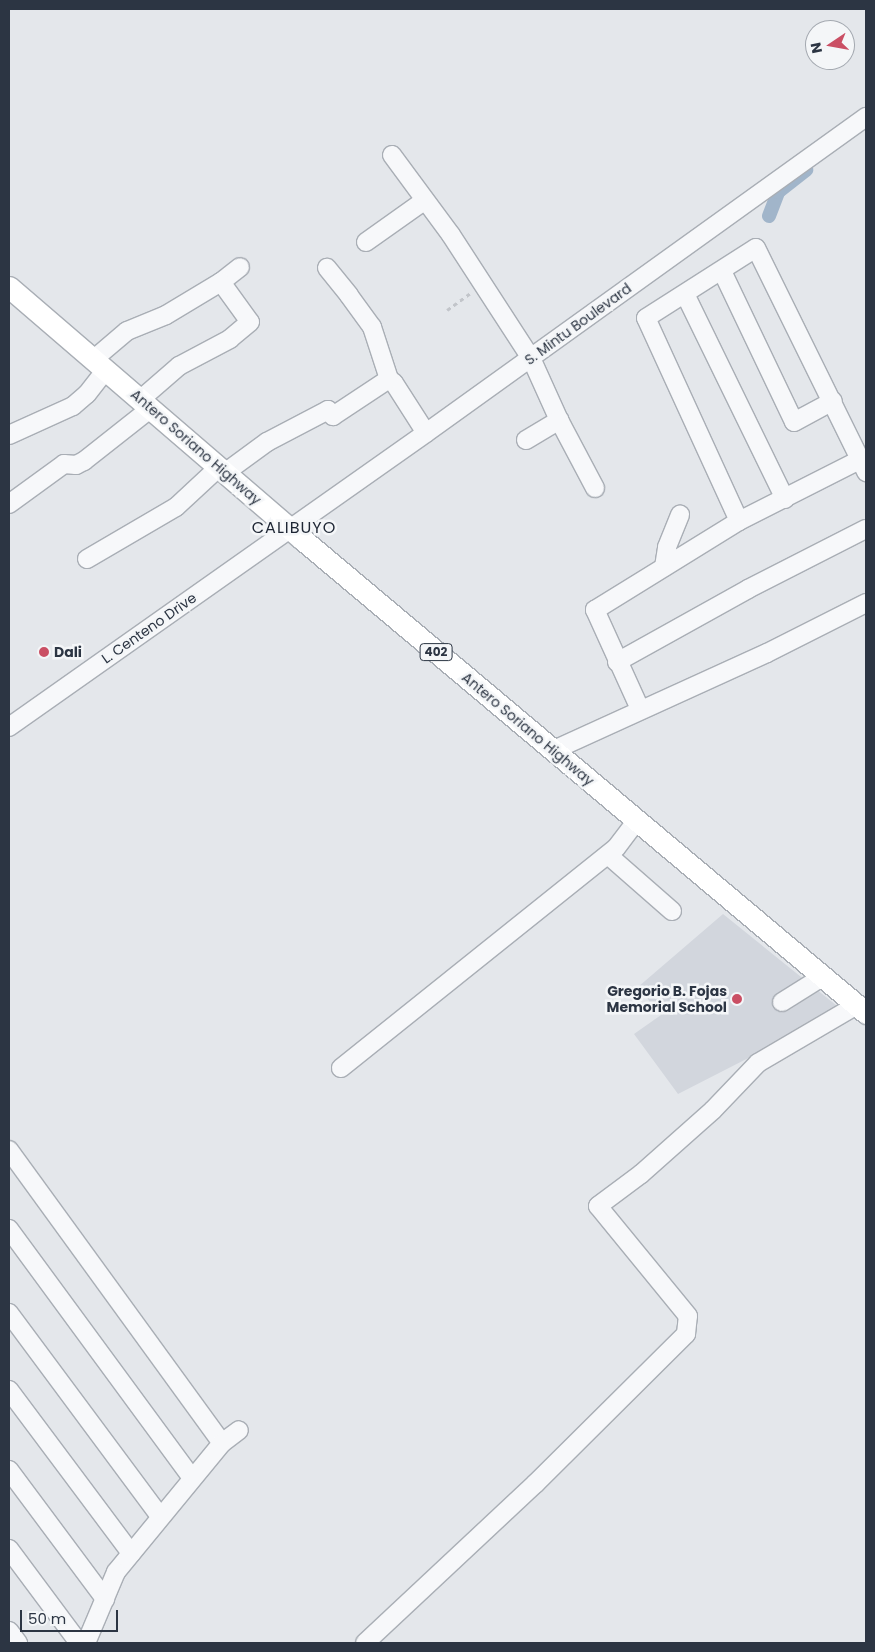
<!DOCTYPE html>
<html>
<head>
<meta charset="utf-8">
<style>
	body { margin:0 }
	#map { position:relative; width:875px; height:1652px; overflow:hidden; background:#e4e7eb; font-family:Poppins,sans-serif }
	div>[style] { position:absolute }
	.built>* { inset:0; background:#d2d6dd }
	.canal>* { height:14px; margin:-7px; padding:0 7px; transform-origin:7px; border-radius:7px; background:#a1b5ca }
	.path>* { height:2.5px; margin-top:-1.25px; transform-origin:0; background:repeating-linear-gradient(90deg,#c2c5ca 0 4px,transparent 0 8px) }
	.roads { filter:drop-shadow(1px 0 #a9aeb5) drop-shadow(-1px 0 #a9aeb5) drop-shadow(0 1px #a9aeb5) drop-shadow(0 -1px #a9aeb5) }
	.minor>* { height:18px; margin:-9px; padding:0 9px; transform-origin:9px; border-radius:9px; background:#f7f8fa }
	.major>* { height:21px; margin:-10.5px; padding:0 10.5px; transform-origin:10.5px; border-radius:10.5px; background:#fff }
	.dots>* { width:14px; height:14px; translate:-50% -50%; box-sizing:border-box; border:2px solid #f4f6f8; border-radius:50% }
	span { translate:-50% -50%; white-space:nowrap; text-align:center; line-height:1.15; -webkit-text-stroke:5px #f4f6f8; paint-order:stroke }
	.shield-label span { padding:1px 4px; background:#f4f6f8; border:1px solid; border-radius:4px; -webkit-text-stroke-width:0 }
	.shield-label { font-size:12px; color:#2c3543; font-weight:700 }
	.street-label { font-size:14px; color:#2c3543 }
	.poi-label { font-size:14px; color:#2c3543; font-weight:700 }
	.left { translate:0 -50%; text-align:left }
	.right { translate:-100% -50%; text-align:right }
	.quarter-label { font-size:16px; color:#1e2634; letter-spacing:1px }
	.frame { position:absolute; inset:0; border:10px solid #2c3543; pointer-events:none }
	.north { position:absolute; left:805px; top:20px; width:50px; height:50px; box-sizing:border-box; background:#f4f6f8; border:1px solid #a4a9b0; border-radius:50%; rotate:258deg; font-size:14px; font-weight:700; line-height:20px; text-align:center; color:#2c3543 }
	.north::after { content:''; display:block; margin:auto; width:18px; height:22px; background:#ca4f64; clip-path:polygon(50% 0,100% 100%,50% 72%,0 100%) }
	.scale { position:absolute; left:20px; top:1610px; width:98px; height:22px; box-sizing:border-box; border:2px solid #2c3543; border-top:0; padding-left:6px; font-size:15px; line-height:18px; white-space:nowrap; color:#2c3543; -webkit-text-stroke:4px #f4f6f8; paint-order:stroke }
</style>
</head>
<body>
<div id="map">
	<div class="built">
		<div style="clip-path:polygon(723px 914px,842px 1010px,678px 1094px,634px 1034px,661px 1015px,638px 987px)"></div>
	</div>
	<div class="canal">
		<div style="left:769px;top:216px;width:26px;rotate:-69deg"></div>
		<div style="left:778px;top:192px;width:36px;rotate:-38deg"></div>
	</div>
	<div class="path">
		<div style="left:447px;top:310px;width:31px;rotate:-36deg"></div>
	</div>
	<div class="roads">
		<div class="minor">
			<div style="left:392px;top:155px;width:99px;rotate:53.6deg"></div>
			<div style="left:451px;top:235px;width:147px;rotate:57deg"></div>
			<div style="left:531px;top:358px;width:68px;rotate:65.7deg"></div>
			<div style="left:559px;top:420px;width:77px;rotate:62.1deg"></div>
			<div style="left:366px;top:242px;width:72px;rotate:-35.4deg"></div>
			<div style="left:722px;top:271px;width:167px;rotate:64.5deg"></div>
			<div style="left:794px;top:422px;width:44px;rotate:-28.3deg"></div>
			<div style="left:221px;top:282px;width:24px;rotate:-38deg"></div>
			<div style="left:685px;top:294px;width:228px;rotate:64deg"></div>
			<div style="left:94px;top:359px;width:43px;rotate:-40.3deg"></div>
			<div style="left:127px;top:331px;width:42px;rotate:-22.3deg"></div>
			<div style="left:166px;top:315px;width:64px;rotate:-31deg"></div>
			<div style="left:221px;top:282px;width:49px;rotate:54.1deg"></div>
			<div style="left:250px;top:322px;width:26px;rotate:140deg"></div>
			<div style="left:230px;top:339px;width:58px;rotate:152.1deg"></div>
			<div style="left:179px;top:366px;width:50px;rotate:139deg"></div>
			<div style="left:389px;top:379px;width:6px;rotate:39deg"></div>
			<div style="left:394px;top:383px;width:59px;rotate:57.4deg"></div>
			<div style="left:9px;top:435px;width:70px;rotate:-24.4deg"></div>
			<div style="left:73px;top:406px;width:18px;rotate:-41deg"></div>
			<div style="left:87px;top:394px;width:31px;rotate:-52deg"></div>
			<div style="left:526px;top:440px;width:39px;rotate:-31deg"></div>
			<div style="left:226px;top:472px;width:51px;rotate:-36.2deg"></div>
			<div style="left:267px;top:442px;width:69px;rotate:-27.7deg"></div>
			<div style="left:328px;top:410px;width:8px;rotate:50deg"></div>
			<div style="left:333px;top:416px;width:67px;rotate:-33.5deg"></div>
			<div style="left:389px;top:379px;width:55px;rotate:-108.1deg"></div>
			<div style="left:372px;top:327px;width:39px;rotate:-126deg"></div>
			<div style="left:349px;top:295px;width:35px;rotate:-129deg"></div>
			<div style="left:9px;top:504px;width:68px;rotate:-36deg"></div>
			<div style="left:64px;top:464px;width:12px;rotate:5deg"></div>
			<div style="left:76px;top:465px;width:9px;rotate:-27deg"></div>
			<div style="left:84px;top:461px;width:85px;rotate:-38.3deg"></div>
			<div style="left:739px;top:521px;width:135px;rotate:-26.9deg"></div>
			<div style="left:87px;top:559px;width:103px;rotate:-30.3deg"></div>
			<div style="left:176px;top:507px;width:59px;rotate:-42.9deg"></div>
			<div style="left:664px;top:567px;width:20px;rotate:-81deg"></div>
			<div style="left:667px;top:547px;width:35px;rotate:-68deg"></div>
			<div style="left:617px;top:662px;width:150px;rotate:-29.1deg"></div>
			<div style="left:748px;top:589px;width:132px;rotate:-27deg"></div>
			<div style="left:640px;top:709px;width:109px;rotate:-114.4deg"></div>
			<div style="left:595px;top:610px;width:169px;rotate:-31.7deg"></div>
			<div style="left:739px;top:521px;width:223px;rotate:-114.6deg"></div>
			<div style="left:646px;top:318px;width:130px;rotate:-32.5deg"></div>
			<div style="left:756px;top:248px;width:250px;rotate:63.8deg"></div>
			<div style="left:9px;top:727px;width:510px;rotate:-35.19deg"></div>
			<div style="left:426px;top:433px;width:542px;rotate:-35.69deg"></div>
			<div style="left:554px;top:750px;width:234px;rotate:-24.5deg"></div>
			<div style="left:767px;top:653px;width:111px;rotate:-26.8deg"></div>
			<div style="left:608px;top:855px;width:85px;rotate:41.2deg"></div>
			<div style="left:782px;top:1002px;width:47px;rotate:-32deg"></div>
			<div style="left:341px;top:1068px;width:352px;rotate:-38.7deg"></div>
			<div style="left:616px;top:848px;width:35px;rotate:-53deg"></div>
			<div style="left:9px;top:1150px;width:362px;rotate:54deg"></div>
			<div style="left:222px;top:1443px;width:167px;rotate:129.4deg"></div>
			<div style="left:116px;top:1572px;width:77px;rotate:112.9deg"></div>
			<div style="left:9px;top:1229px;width:309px;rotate:53.7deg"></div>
			<div style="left:9px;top:1313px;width:253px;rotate:53.4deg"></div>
			<div style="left:9px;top:1390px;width:204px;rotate:53.2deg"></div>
			<div style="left:222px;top:1443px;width:21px;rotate:-37deg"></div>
			<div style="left:9px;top:1470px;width:161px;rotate:53.3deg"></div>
			<div style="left:9px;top:1549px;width:117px;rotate:53.3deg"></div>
			<div style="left:9px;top:1631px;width:15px;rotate:53deg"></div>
			<div style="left:365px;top:1643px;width:233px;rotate:-43.1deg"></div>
			<div style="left:535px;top:1484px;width:213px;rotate:-44.8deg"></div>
			<div style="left:686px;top:1334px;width:18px;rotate:-84deg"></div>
			<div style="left:688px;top:1316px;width:142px;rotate:-129.3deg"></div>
			<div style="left:598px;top:1206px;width:54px;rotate:-36.7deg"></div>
			<div style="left:641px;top:1174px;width:96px;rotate:-41.6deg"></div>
			<div style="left:713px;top:1110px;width:65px;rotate:-46.2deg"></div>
			<div style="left:758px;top:1063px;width:115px;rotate:-30.4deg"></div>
		</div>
		<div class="major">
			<div style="left:9px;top:287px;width:386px;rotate:40.7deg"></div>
			<div style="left:302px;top:539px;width:737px;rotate:40.04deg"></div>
		</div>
	</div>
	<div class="dots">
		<div style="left:44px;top:652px;background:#ca4f64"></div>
		<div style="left:737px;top:999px;background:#ca4f64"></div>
	</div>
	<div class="shield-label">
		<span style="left:436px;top:652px">402</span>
	</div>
	<div class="street-label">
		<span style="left:578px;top:324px;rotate:-36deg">S. Mintu Boulevard</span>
		<span style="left:196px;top:447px;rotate:41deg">Antero Soriano Highway</span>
		<span style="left:149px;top:628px;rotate:-35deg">L. Centeno Drive</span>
		<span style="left:528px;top:729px;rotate:40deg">Antero Soriano Highway</span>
	</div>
	<div class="poi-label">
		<span class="left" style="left:54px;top:652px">Dali</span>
		<span class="right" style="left:727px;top:999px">Gregorio B. Fojas<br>Memorial School</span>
	</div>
	<div class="quarter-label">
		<span style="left:294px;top:528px">CALIBUYO</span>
	</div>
	<div class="frame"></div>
	<div class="north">N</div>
	<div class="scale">50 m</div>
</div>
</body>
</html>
